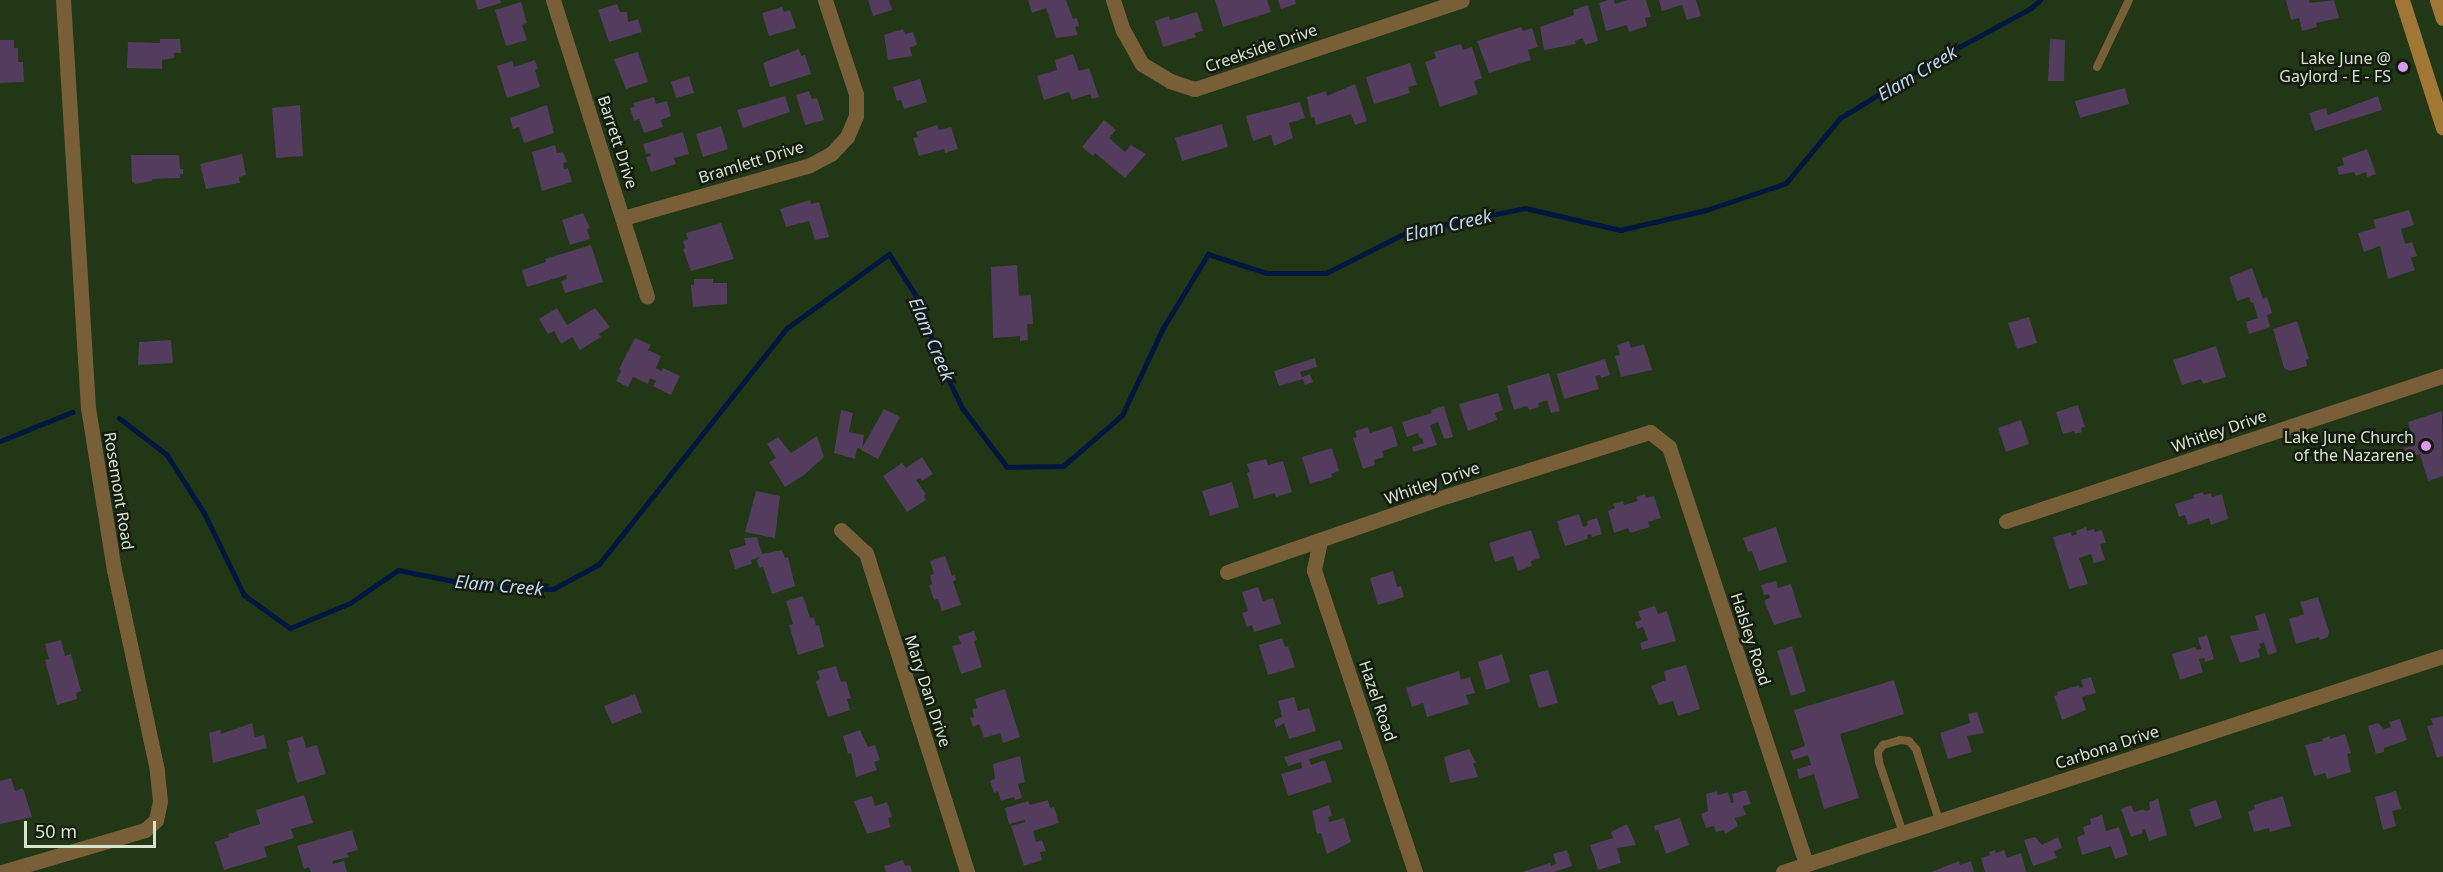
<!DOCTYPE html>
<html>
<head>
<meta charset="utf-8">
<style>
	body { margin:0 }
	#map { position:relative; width:2443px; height:872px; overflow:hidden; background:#213716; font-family:"Noto Sans",sans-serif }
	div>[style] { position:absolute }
	.stream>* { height:5px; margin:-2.5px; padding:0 2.5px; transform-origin:2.5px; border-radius:2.5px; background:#001840 }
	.building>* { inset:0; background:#533c5d }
	.service>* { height:8px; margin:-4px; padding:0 4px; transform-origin:4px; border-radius:4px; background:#795f38 }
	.minor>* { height:15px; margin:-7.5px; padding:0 7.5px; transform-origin:7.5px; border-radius:7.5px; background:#795f38 }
	.secondary>* { height:15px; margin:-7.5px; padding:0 7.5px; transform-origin:7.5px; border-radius:7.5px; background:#a17736 }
	.dots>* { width:16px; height:16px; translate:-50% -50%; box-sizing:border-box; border:3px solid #121b0d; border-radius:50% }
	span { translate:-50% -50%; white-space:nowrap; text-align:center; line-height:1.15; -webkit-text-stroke:5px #121b0d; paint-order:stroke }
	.street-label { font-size:16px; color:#d6e4d0 }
	.poi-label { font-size:16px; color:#d6e4d0 }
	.right { translate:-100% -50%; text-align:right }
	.water-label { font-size:18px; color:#c2d6f3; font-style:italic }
	.scale { position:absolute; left:24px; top:821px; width:132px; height:27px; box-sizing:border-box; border:3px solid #d6e4d0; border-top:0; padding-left:8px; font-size:18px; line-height:21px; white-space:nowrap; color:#d6e4d0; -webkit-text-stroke:4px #121b0d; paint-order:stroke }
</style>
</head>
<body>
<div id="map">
	<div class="stream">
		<div style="left:119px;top:418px;width:61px;rotate:37.6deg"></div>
		<div style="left:167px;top:455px;width:69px;rotate:57.5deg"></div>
		<div style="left:204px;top:513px;width:91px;rotate:64deg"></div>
		<div style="left:244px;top:595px;width:57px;rotate:35.7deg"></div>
		<div style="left:290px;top:628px;width:65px;rotate:-22.6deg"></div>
		<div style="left:350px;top:603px;width:58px;rotate:-34.5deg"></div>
		<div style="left:398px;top:570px;width:82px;rotate:11.3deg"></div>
		<div style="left:478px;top:586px;width:75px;rotate:2.3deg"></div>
		<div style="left:553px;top:589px;width:52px;rotate:-28.5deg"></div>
		<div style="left:599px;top:564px;width:302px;rotate:-51.5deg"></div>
		<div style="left:787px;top:328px;width:126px;rotate:-36deg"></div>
		<div style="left:889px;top:254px;width:63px;rotate:57.3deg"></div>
		<div style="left:923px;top:307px;width:46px;rotate:74.7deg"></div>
		<div style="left:935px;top:351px;width:63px;rotate:64.7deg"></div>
		<div style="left:962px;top:408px;width:74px;rotate:52.7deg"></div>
		<div style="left:1007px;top:467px;width:56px;rotate:-1deg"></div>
		<div style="left:1063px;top:466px;width:78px;rotate:-40.8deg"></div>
		<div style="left:1122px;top:415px;width:96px;rotate:-64.8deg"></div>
		<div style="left:1163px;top:328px;width:87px;rotate:-58.7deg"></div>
		<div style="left:1208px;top:254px;width:62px;rotate:17.9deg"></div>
		<div style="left:1267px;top:273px;width:59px"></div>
		<div style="left:1326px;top:273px;width:91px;rotate:-26.8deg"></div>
		<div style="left:1407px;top:232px;width:120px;rotate:-11.5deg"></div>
		<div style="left:1525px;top:208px;width:98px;rotate:13deg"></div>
		<div style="left:1620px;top:230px;width:88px;rotate:-13.1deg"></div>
		<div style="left:1706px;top:210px;width:84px;rotate:-18.6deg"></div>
		<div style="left:1786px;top:183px;width:85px;rotate:-50.3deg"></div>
		<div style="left:1840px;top:118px;width:111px;rotate:-31.4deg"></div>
		<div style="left:1935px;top:60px;width:109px;rotate:-28.4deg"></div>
		<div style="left:2031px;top:8px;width:12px;rotate:-42deg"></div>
		<div style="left:0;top:441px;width:78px;rotate:-21.9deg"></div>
	</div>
	<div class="building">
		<div style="clip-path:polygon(475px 0,500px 0,501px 3px,478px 10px)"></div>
		<div style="clip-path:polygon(868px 0,889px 0,892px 10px,873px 16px)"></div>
		<div style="clip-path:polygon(1028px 0,1066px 0,1073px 19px,1077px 18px,1079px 26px,1075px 27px,1078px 35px,1056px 38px,1046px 8px,1032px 13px)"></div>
		<div style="clip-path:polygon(1215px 0,1267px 0,1271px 12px,1223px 27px)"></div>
		<div style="clip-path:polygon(1278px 0,1295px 0,1296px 4px,1281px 9px)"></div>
		<div style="clip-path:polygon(1608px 0,1614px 0,1615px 4px,1627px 0,1646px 0,1651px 17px,1645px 18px,1647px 26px,1629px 32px,1627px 25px,1606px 31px,1599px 3px)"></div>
		<div style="clip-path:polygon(1659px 0,1696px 0,1701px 16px,1687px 20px,1682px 5px,1662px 11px)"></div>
		<div style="clip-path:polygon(2286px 0,2309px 0,2310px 3px,2334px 0,2339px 18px,2316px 23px,2317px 27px,2302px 31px,2299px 18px,2291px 20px)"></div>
		<div style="clip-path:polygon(521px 2px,527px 23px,522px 25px,527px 40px,506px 46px,495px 10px)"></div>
		<div style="clip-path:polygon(617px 4px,620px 12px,627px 12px,628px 22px,638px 19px,642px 32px,609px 42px,598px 10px)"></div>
		<div style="clip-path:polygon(1588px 5px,1598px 41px,1585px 45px,1583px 38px,1575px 41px,1576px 44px,1544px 50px,1540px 27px,1574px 15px,1573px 10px)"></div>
		<div style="clip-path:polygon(782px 7px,784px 12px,790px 10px,796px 28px,769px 36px,762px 13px)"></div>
		<div style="clip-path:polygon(1197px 12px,1203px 31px,1194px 33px,1196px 37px,1163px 47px,1155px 21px,1169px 16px,1170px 20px)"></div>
		<div style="clip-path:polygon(1521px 27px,1523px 31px,1532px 28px,1538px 47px,1528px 50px,1531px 60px,1489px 73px,1477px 41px)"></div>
		<div style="clip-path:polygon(903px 29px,905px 34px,913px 32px,917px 45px,910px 48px,912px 56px,888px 60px,884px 35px)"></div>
		<div style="clip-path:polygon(160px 39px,180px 39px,181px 53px,174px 53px,174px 58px,162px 60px,162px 69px,127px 68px,128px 42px,160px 43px)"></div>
		<div style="clip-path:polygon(2050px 39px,2065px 40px,2064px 81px,2048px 81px)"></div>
		<div style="clip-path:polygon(0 40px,14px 40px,14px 48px,18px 48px,18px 62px,23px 62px,24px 82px,0 83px)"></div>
		<div style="clip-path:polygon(1461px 44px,1463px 50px,1472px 47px,1482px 78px,1474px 81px,1478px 94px,1440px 107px,1425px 62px,1436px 58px,1434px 52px)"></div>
		<div style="clip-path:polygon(799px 49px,801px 56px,805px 55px,811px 74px,770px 87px,763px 63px)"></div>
		<div style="clip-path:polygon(638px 52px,648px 82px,626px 89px,614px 59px)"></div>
		<div style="clip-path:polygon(1073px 54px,1079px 71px,1089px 68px,1099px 97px,1092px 99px,1090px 94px,1072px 100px,1069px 92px,1044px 100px,1037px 76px,1057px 70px,1055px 60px)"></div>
		<div style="clip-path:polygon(535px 60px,538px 69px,535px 70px,540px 87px,507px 98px,497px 66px,512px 61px,514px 67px)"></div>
		<div style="clip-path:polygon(1410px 63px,1417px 85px,1408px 87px,1410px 93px,1374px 104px,1366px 77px)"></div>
		<div style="clip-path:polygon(689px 76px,694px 93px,676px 98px,671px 82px)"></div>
		<div style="clip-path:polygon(920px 79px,927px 102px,904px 109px,901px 100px,897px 101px,893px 87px)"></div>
		<div style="clip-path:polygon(1355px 84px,1367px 121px,1355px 125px,1351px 114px,1316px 125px,1314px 117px,1311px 118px,1307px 97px,1326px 91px,1327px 96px)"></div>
		<div style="clip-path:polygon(2125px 88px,2129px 104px,2080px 118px,2075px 101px)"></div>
		<div style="clip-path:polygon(809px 91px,812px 99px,817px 98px,824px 120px,805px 125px,796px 95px)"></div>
		<div style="clip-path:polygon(785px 96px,790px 112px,743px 128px,737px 110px)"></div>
		<div style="clip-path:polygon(2378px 96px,2382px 110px,2315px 131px,2309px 113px,2326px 108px,2328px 115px)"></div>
		<div style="clip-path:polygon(654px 97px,656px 104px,667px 101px,671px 116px,661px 120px,663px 127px,644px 133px,639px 119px,634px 121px,630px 108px,635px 107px,633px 103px)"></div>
		<div style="clip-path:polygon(1300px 102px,1305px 118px,1289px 123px,1293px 138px,1274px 146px,1271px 135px,1253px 141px,1246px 116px)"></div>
		<div style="clip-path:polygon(300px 105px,303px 156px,276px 158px,272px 108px)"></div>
		<div style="clip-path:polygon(547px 105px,554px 133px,524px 143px,519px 127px,513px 129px,510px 118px)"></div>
		<div style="clip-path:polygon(1104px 120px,1116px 130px,1109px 138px,1125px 152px,1131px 145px,1146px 154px,1125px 178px,1095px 153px,1093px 156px,1082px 147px)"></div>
		<div style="clip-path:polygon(1222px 124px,1228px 147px,1182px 161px,1175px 138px)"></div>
		<div style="clip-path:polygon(937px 125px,939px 130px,951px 127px,958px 149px,945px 153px,944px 149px,919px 156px,913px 138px,918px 137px,916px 132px)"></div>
		<div style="clip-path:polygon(721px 126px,728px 149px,703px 157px,696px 134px)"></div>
		<div style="clip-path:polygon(683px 132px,689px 154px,674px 158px,676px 164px,651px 172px,646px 157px,651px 156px,650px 153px,646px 154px,643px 144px)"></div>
		<div style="clip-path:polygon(555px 145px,557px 153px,563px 152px,567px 162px,563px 163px,564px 169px,568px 168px,572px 182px,542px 191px,532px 152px)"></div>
		<div style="clip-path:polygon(2367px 149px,2376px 174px,2367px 177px,2366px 172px,2356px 176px,2354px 172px,2339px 175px,2337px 167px,2344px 165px,2342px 158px)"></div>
		<div style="clip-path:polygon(242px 154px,246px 175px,239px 177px,240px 183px,206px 189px,200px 164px)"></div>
		<div style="clip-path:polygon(131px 155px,179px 155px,180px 169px,183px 169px,183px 174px,180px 174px,180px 178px,152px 179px,152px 181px,135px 184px,132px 181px)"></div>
		<div style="clip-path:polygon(810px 200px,811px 204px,819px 202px,829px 237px,815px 240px,809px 221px,786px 227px,780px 209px)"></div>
		<div style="clip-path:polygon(2409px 210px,2414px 225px,2401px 229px,2405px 244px,2412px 242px,2417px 256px,2411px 258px,2415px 270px,2388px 279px,2380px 246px,2364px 252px,2358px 233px,2376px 228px,2373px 220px)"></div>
		<div style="clip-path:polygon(583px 213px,590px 228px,587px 229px,590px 239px,570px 245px,562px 220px)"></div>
		<div style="clip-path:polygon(721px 223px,734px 259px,691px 271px,683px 249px,685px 248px,683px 241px,688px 239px,686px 233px)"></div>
		<div style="clip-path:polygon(591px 245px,603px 282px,565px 293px,561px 281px,567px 279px,566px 275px,527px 287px,522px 270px,546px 262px,545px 259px)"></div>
		<div style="clip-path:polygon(1017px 265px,1019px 296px,1031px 295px,1033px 324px,1027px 324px,1028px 340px,1020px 341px,1020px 336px,993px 338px,991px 267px)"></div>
		<div style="clip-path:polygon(2252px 268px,2263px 299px,2267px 297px,2272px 313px,2267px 315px,2270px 327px,2249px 334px,2246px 322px,2258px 318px,2253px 302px,2251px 303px,2249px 297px,2237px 301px,2229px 277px)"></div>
		<div style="clip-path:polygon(694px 279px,713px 279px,713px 283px,727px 283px,727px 304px,693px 307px,691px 285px,694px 285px)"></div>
		<div style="clip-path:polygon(557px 308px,567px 325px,595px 308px,610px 327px,599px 334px,601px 337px,580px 350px,572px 337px,561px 344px,554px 331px,548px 334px,539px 319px)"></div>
		<div style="clip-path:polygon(2029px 317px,2037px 343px,2017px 349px,2008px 323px)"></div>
		<div style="clip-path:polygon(2297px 321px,2309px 359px,2306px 360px,2307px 366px,2290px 371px,2284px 368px,2273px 329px)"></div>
		<div style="clip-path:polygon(635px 338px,651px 345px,648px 350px,661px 356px,656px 368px,661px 371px,663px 368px,680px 376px,671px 395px,653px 386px,656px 381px,650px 378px,648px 384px,633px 377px,628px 387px,616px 381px,621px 371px,619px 369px)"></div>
		<div style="clip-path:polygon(171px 340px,173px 363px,138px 365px,139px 342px)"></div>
		<div style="clip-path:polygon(1629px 341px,1631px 348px,1644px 344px,1652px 370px,1621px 377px,1615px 356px,1620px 355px,1617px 345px)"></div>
		<div style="clip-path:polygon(2216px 346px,2226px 377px,2203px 384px,2201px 379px,2182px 385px,2173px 360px)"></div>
		<div style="clip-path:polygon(1315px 358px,1317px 367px,1300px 372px,1302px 377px,1310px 374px,1313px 382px,1305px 385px,1303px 379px,1279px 386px,1274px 371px)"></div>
		<div style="clip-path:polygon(1605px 359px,1610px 375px,1601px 378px,1600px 375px,1595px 376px,1599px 389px,1564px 399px,1557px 374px)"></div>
		<div style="clip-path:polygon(1549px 373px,1560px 411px,1551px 413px,1547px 400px,1538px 403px,1539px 407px,1529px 410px,1527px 406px,1514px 410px,1507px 386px)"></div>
		<div style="clip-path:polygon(1498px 393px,1503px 410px,1495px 413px,1497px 420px,1468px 431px,1459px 404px)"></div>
		<div style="clip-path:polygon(2078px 405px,2085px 427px,2081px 428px,2082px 432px,2075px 434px,2074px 431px,2063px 434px,2056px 412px)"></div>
		<div style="clip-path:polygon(1444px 406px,1453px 437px,1444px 439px,1438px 422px,1430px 425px,1437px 445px,1413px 452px,1412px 447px,1424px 443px,1422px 438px,1420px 439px,1418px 433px,1407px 437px,1402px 422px,1432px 413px,1431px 410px)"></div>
		<div style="clip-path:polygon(884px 409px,900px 417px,878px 459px,861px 450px)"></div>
		<div style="clip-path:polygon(841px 410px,853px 413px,849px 432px,864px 435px,862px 449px,857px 448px,855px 459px,834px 453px)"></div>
		<div style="clip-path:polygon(2442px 411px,2443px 476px,2428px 481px,2420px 454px,2407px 458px,2404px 448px,2415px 445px,2408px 422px)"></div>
		<div style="clip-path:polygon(2021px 420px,2029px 444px,2006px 452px,1998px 428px)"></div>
		<div style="clip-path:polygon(1392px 426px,1398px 446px,1382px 451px,1384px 457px,1374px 460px,1375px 465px,1363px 469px,1353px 438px,1357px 437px,1355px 431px,1368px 427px,1370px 433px)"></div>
		<div style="clip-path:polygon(817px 436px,824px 457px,804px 475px,785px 487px,769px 462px,776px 458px,767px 444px,778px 437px,791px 453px)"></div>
		<div style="clip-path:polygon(1332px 448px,1339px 471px,1331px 474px,1332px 477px,1310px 484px,1302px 457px)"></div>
		<div style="clip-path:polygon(922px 457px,933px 474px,922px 481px,920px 478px,916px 480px,926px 494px,924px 496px,926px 500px,907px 512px,883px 476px,902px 463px,906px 468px)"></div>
		<div style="clip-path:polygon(1266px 459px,1268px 465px,1283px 461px,1292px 492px,1276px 497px,1275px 493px,1254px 499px,1247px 473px,1250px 472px,1247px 464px)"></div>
		<div style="clip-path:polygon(1232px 482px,1239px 507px,1210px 516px,1202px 491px)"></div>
		<div style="clip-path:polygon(756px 491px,780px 496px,775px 538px,745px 532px)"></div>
		<div style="clip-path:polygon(2203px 492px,2204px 495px,2211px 493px,2212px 497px,2222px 494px,2228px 519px,2211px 525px,2209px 518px,2188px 525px,2185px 515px,2179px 517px,2175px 504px,2194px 498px,2193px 495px)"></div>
		<div style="clip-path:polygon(1645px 494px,1646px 498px,1654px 496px,1661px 518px,1648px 522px,1650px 527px,1630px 533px,1628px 528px,1614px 533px,1608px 511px,1615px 508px,1613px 504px,1623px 501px,1624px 505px,1638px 501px,1636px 497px)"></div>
		<div style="clip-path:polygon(1579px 514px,1583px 527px,1588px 525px,1587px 521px,1597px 518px,1602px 534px,1592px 537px,1591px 534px,1587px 535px,1588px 539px,1565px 546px,1557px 521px)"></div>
		<div style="clip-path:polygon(1776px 527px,1787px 562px,1759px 571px,1752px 551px,1748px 552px,1743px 538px)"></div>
		<div style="clip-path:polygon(2086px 527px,2087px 531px,2094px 529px,2095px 532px,2102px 530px,2106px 543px,2100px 544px,2105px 560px,2094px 563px,2091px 554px,2079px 558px,2088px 584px,2069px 589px,2053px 537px,2071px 532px,2072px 536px,2077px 534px,2076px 531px)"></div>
		<div style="clip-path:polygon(1531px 530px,1540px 558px,1531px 561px,1532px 566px,1518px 571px,1513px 556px,1495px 562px,1489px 543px)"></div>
		<div style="clip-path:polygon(757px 537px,762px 554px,782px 550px,785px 558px,788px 557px,795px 586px,772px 594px,763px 567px,759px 568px,757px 560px,760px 557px,751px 560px,752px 564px,735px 569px,729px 550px,746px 545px,744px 538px)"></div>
		<div style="clip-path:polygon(945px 556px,952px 576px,955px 575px,956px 580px,953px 581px,961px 605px,942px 611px,938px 599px,934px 600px,929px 585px,932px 584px,930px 575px,934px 574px,930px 561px)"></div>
		<div style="clip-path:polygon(1393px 571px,1397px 587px,1401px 586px,1404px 597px,1378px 605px,1370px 578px)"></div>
		<div style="clip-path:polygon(1776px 581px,1778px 588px,1791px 584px,1801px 617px,1774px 625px,1765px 603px,1765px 600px,1770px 598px,1769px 594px,1764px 595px,1761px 585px)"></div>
		<div style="clip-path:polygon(1258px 587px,1263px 601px,1273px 598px,1281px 624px,1254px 632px,1252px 625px,1247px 627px,1242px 613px,1248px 611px,1242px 592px)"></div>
		<div style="clip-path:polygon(803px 596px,810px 618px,814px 617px,816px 626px,819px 625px,824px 647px,798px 655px,789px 625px,793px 624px,786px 601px)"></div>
		<div style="clip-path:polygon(2318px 597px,2329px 632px,2328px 637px,2320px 640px,2319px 637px,2296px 644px,2289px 619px,2304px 614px,2300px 602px)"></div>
		<div style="clip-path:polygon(1655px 606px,1658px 614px,1667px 611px,1676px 641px,1642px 650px,1640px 643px,1648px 640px,1643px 627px,1637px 629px,1635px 622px,1641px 620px,1638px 611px)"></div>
		<div style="clip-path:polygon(2265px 613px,2277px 652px,2268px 655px,2264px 642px,2259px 644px,2261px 648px,2258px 649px,2260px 657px,2240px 663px,2230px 636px,2259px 630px,2255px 616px)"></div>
		<div style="clip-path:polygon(974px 631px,977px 640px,974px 641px,982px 667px,961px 674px,952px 646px,961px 644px,958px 636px)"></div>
		<div style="clip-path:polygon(2207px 635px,2214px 659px,2205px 662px,2204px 658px,2199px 659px,2203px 672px,2180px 680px,2172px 654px,2195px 647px,2197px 650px,2201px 649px,2198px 638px)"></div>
		<div style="clip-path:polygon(1282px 638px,1285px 647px,1288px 646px,1295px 667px,1268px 675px,1259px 645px)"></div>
		<div style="clip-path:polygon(61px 640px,65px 656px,71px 654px,81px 691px,76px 693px,77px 699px,57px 705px,45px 660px,49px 659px,45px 644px)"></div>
		<div style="clip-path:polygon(1792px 646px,1806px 691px,1791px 696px,1777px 651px)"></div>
		<div style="clip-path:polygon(1502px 654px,1510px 682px,1486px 690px,1478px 662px)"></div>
		<div style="clip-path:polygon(1686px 665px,1700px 709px,1678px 716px,1673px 701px,1659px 705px,1651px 686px,1666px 680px,1664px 671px)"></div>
		<div style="clip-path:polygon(836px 666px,841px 682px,846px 681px,851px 698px,847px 699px,850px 710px,828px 717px,818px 688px,816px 681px,820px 679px,817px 671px)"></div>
		<div style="clip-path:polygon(1548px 670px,1558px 703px,1539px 708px,1529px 675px)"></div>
		<div style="clip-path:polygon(1459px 671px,1461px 680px,1470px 677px,1475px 693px,1466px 695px,1469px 704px,1427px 717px,1423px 703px,1412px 707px,1406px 688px)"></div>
		<div style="clip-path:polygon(2091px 677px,2096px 693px,2082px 697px,2086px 710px,2062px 720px,2054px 696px,2058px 695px,2057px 692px,2079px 685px,2080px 688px,2083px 687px,2081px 680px)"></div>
		<div style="clip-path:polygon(1894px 680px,1904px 714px,1840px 734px,1859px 798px,1824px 809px,1814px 774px,1799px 779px,1797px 769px,1811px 765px,1808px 755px,1793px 760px,1791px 751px,1805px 746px,1794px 710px)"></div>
		<div style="clip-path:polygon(1005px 689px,1020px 737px,1003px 743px,1000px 733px,984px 738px,979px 724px,973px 727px,970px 718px,974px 717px,972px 709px,977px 708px,975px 699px)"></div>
		<div style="clip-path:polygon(635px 694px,642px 712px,612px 724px,604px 706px)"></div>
		<div style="clip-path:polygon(1294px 697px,1298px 711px,1309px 708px,1316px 731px,1289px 739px,1284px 723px,1276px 728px,1274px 720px,1282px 717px,1278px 701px)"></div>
		<div style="clip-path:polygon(1977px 712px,1984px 733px,1967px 736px,1972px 752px,1948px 759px,1940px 733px,1970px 723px,1968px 714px)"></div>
		<div style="clip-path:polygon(2443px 716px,2443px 756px,2437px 758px,2427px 726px,2433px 725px,2431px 719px)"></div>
		<div style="clip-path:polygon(2400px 719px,2407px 740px,2384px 748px,2384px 752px,2376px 754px,2368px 726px,2378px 723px,2384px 729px,2391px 727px,2389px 722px)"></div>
		<div style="clip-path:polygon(252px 723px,255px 737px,264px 735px,267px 748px,213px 763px,209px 733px,220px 730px,221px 734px)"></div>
		<div style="clip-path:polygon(860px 730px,868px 747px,875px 745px,880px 760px,874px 762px,877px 770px,856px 777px,851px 753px,848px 754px,843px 736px)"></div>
		<div style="clip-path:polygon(2345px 734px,2351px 753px,2347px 754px,2351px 772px,2327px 779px,2325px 773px,2314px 776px,2305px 745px,2323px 741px,2322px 739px,2330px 736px,2330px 739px)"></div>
		<div style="clip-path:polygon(303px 736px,306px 748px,317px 745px,326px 774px,297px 783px,288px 752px,290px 752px,287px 741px)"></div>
		<div style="clip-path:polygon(1340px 740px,1343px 749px,1309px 759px,1311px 765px,1325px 760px,1332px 782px,1288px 796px,1281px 774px,1302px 768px,1301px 762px,1288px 766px,1284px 757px)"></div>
		<div style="clip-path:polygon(1469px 749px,1476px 763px,1473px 763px,1478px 777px,1450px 783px,1444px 757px)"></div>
		<div style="clip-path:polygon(1020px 756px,1025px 782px,1018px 784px,1022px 798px,1015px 800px,1014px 797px,1001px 801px,998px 791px,994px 793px,990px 781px,995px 779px,993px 764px)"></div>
		<div style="clip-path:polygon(11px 778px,15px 791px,23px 788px,32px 817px,0 824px,0 781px)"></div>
		<div style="clip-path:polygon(1746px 790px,1751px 804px,1743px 806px,1746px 815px,1735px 818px,1738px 826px,1725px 834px,1724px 830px,1716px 832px,1714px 826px,1706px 828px,1701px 814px,1708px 811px,1706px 794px,1717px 791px,1718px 795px,1728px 792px,1731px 803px,1734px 802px,1732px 794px)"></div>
		<div style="clip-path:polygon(2396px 791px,2401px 809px,2392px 811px,2396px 826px,2383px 830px,2375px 797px)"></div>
		<div style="clip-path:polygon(304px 795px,313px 823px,291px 829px,294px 838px,264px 847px,267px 857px,224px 870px,215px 842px,229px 837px,228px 834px,260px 824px,256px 810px)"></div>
		<div style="clip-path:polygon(872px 796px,875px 806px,887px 802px,892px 817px,888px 818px,891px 827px,867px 834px,854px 801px)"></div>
		<div style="clip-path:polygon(2283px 796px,2291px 826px,2270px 832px,2269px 828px,2254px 832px,2248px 812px,2255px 809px,2254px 805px)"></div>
		<div style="clip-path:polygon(2158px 799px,2167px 835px,2149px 841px,2145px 829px,2142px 830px,2143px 833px,2131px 837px,2121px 809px,2131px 805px,2134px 812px,2144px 809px,2145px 811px,2150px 810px,2149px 802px)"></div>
		<div style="clip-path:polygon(1048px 800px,1050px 808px,1054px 807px,1059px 823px,1033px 831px,1036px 842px,1042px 840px,1046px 851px,1040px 852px,1042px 860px,1024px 866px,1011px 826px,1025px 822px,1025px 820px,1009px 824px,1005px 808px,1028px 801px,1030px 805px)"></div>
		<div style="clip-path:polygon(2216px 800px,2222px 818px,2195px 827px,2189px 809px)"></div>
		<div style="clip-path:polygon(1329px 805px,1332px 816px,1328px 817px,1329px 822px,1344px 818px,1351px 842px,1327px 854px,1321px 833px,1317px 834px,1312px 811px)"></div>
		<div style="clip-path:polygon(2102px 815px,2106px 831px,2119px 827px,2128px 855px,2115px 859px,2111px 846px,2082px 855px,2077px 837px,2085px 834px,2083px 827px,2091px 824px,2090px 819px)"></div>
		<div style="clip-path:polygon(1680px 818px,1689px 845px,1666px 854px,1658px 830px,1655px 831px,1654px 826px)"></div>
		<div style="clip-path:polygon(1627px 824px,1636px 845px,1617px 848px,1621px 863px,1598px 870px,1590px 845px,1613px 838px,1611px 832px)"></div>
		<div style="clip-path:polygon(352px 830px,358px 850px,347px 853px,349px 857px,332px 861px,333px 864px,344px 861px,347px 872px,311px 872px,309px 867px,304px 869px,297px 846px)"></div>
		<div style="clip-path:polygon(2035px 837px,2042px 845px,2058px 837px,2062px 848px,2054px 851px,2057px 858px,2033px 866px,2024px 840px)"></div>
		<div style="clip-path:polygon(1567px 850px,1572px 866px,1554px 872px,1522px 872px,1550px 863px,1551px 866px,1556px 864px,1553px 854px)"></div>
		<div style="clip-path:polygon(1995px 850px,1996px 853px,2004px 850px,2007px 858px,2021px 853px,2026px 872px,1985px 872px,1981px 858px,1990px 855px,1989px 852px)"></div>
		<div style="clip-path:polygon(903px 860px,905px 866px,910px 865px,912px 872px,886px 872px,884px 866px)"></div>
		<div style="clip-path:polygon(1959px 861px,1960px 865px,1971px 861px,1974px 872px,1931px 872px)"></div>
	</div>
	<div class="service">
		<div style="left:2097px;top:67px;width:74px;rotate:-64.5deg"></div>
		<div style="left:1903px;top:833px;width:75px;rotate:-108.7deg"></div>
		<div style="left:1879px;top:762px;width:10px;rotate:-96deg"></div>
		<div style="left:1878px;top:752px;width:9px;rotate:-54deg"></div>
		<div style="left:1883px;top:745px;width:18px;rotate:-16deg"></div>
		<div style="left:1900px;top:740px;width:9px;rotate:6deg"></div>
		<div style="left:1909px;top:741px;width:11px;rotate:49deg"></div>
		<div style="left:1916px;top:749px;width:75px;rotate:72.1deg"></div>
	</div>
	<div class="minor">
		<div style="left:553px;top:0;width:311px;rotate:72.4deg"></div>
		<div style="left:1113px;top:0;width:32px;rotate:72deg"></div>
		<div style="left:1123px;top:30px;width:39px;rotate:61deg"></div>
		<div style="left:1142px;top:64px;width:33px;rotate:31deg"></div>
		<div style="left:1170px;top:81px;width:26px;rotate:18deg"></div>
		<div style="left:1195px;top:89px;width:281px;rotate:-18.4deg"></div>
		<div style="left:623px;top:218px;width:194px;rotate:-15.8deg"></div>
		<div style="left:810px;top:165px;width:24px;rotate:-28deg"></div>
		<div style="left:831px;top:154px;width:23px;rotate:-47deg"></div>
		<div style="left:847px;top:137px;width:23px;rotate:-67deg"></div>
		<div style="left:856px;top:116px;width:22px;rotate:-90deg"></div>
		<div style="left:856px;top:94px;width:99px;rotate:-108.3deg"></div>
		<div style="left:2006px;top:521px;width:460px;rotate:-18.4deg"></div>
		<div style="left:841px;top:530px;width:34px;rotate:43deg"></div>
		<div style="left:866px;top:553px;width:335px;rotate:72.4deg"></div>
		<div style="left:1320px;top:541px;width:30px;rotate:102deg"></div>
		<div style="left:1314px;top:570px;width:318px;rotate:71.5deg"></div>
		<div style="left:1227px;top:572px;width:233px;rotate:-19.1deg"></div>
		<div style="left:1447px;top:496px;width:213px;rotate:-17.5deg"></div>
		<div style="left:1650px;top:432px;width:24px;rotate:38deg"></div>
		<div style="left:1669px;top:447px;width:439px;rotate:71.8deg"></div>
		<div style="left:2px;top:872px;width:149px;rotate:-16.4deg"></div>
		<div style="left:145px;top:830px;width:15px;rotate:-42deg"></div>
		<div style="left:156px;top:820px;width:19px;rotate:-78deg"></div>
		<div style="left:160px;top:801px;width:31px;rotate:-96deg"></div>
		<div style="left:157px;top:770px;width:205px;rotate:-102.1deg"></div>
		<div style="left:114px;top:570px;width:164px;rotate:-99.1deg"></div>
		<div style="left:88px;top:408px;width:409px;rotate:-93.5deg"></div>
		<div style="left:1783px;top:872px;width:694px;rotate:-18.12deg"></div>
	</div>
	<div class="secondary">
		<div style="left:2402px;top:0;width:134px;rotate:72.2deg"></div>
		<div style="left:2437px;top:0;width:19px;rotate:72deg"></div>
	</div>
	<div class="dots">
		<div style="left:2403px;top:67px;background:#db99f5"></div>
		<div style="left:2426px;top:446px;background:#db99f5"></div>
	</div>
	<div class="street-label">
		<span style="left:1261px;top:48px;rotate:-19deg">Creekside Drive</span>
		<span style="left:618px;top:142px;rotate:72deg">Barrett Drive</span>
		<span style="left:751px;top:162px;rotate:-17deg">Bramlett Drive</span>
		<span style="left:2219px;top:431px;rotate:-19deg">Whitley Drive</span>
		<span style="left:1432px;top:483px;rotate:-19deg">Whitley Drive</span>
		<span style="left:119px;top:491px;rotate:81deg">Rosemont Road</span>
		<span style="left:1751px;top:639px;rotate:72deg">Halsley Road</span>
		<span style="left:928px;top:691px;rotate:72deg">Mary Dan Drive</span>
		<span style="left:1378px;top:701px;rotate:71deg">Hazel Road</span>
		<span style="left:2107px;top:747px;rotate:-18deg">Carbona Drive</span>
	</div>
	<div class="poi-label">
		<span class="right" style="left:2391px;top:67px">Lake June @<br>Gaylord - E - FS</span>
		<span class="right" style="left:2414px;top:446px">Lake June Church<br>of the Nazarene</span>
	</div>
	<div class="water-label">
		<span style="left:1917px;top:73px;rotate:-31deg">Elam Creek</span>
		<span style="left:1448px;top:225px;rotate:-13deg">Elam Creek</span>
		<span style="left:932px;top:339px;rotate:67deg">Elam Creek</span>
		<span style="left:499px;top:585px;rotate:5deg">Elam Creek</span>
	</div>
	<div class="scale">50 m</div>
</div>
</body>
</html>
